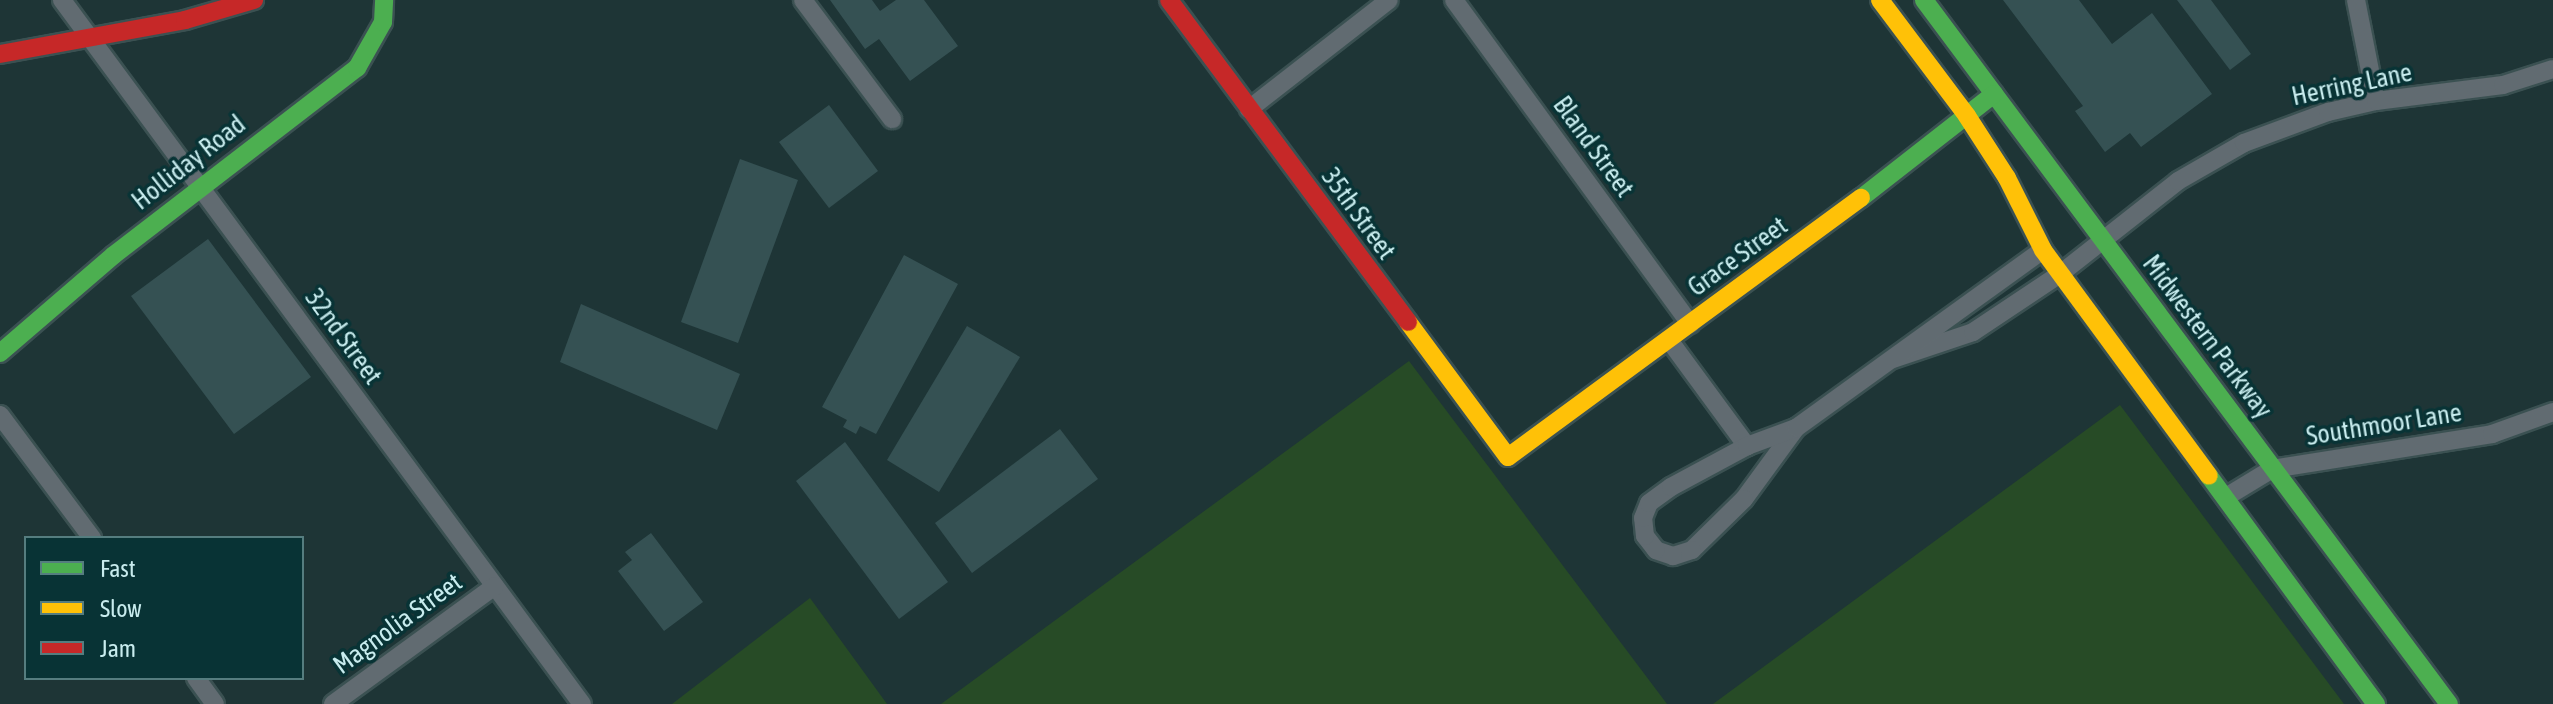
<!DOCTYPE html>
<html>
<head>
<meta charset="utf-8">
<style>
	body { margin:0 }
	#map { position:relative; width:2553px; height:704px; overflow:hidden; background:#1e3536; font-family:"Asap Condensed",sans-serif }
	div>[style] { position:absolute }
	.green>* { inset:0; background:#274b26 }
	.building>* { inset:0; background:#355153 }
	.roads { filter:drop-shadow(2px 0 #3b5152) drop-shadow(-2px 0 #3b5152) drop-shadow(0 2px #3b5152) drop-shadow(0 -2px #3b5152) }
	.street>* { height:18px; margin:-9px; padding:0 9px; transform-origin:9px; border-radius:9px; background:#616b71 }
	.fast>* { height:18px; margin:-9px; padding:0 9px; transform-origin:9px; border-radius:9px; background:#4caf50 }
	.slow>* { height:18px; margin:-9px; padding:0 9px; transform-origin:9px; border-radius:9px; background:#ffc107 }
	.jam>* { height:18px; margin:-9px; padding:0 9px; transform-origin:9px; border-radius:9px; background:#c62828 }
	span { translate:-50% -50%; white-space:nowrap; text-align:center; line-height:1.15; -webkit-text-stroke:7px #083335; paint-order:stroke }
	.street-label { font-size:26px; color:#c8ecee }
	.legend { position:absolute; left:24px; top:536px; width:280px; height:144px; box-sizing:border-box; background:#083335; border:2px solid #557d7f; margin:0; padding:10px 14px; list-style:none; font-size:24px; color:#c8ecee }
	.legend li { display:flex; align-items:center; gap:16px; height:40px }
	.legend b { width:40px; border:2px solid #557d7f }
</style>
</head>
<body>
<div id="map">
	<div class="green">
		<div style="clip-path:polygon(1409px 361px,1667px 704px,941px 704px)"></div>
		<div style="clip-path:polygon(2120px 405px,2344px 704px,1713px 704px)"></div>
		<div style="clip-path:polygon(810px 598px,887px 704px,672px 704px)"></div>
	</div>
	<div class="building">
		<div style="clip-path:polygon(830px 0,872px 0,880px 11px,896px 0,924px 0,958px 46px,910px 81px,879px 39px,865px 49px)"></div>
		<div style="clip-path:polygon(2003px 0,2079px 0,2112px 44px,2152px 13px,2212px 94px,2141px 147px,2130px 133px,2105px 152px,2075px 111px,2083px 106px)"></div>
		<div style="clip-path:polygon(2177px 0,2211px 0,2251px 54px,2230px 70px)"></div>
		<div style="clip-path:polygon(829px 105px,878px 171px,829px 208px,779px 142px)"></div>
		<div style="clip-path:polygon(740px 159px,798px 180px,738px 343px,681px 322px)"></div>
		<div style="clip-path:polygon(208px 239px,311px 377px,234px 434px,131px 296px)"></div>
		<div style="clip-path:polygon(904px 255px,958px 284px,876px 434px,860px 426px,856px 434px,843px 427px,847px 420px,822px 407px)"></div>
		<div style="clip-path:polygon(581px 304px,740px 374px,717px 430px,560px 362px)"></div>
		<div style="clip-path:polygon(967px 326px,1020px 357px,939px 492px,887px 460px)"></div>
		<div style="clip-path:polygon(1060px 429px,1098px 479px,972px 573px,935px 523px)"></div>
		<div style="clip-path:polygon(845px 442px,948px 582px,899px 619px,796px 481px)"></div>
		<div style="clip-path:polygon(651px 533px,703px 602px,664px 631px,618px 571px,632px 560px,625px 552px)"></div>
	</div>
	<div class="roads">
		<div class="street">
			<div style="left:62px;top:0;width:875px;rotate:53.55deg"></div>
			<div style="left:803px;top:0;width:149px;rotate:53.2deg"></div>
			<div style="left:1454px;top:0;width:401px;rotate:53.9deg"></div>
			<div style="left:2356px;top:0;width:103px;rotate:78.8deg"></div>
			<div style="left:1249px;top:109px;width:177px;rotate:-37.9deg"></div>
			<div style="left:1669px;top:340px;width:132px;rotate:53.7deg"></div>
			<div style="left:1893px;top:359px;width:84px;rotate:-18.6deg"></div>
			<div style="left:1973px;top:332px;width:105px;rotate:-33.7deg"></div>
			<div style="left:2060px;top:274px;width:150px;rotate:-38.2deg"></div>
			<div style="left:2178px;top:181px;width:76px;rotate:-29.9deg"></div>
			<div style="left:2244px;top:143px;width:90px;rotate:-20.3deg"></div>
			<div style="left:2328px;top:112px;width:49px;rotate:-12.9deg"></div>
			<div style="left:2376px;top:101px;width:128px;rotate:-7.2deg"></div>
			<div style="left:2503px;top:85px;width:52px;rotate:-17.7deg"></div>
			<div style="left:0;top:415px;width:154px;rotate:53.2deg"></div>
			<div style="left:1796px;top:428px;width:88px;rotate:126.2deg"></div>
			<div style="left:1744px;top:499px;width:73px;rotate:135.6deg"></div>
			<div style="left:1692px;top:550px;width:20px;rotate:162deg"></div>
			<div style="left:1673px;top:556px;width:18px;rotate:-161deg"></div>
			<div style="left:1656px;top:550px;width:18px;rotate:-128deg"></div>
			<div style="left:1645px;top:536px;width:18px;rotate:-96deg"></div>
			<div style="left:1643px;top:518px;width:16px;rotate:-68deg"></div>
			<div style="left:1649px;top:503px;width:27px;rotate:-36deg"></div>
			<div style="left:1671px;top:487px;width:86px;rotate:-28.3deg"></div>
			<div style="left:1747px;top:446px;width:52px;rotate:-20.2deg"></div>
			<div style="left:1796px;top:428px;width:304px;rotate:-35.8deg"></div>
			<div style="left:2226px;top:497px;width:54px;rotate:-31.3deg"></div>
			<div style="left:2272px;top:469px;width:223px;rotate:-9deg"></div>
			<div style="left:2492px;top:434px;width:65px;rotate:-19.8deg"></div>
			<div style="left:196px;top:678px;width:32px;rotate:54deg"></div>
			<div style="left:333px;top:704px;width:200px;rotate:-36.1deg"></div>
		</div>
		<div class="fast">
			<div style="left:1924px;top:0;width:878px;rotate:53.29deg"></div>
			<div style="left:1861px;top:198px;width:169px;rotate:-38deg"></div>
			<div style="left:0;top:353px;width:150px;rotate:-40.7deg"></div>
			<div style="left:114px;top:255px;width:307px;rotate:-37.6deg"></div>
			<div style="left:357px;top:68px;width:53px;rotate:-60.5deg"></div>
			<div style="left:383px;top:22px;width:22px;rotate:-87deg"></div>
			<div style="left:2209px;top:476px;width:283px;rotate:53.8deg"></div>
		</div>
		<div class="slow">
			<div style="left:1880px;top:0;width:145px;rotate:53.1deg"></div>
			<div style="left:1967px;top:116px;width:74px;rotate:57.2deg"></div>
			<div style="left:2007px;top:178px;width:80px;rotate:63.4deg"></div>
			<div style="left:2043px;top:250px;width:280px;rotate:53.7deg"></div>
			<div style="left:1408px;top:322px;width:168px;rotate:53.5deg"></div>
			<div style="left:1508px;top:457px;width:438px;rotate:-36.3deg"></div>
		</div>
		<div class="jam">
			<div style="left:1169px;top:0;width:401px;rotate:53.4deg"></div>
			<div style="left:0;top:54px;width:188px;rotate:-10.4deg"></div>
			<div style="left:185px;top:20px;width:72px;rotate:-16.2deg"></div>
		</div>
	</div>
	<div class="street-label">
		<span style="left:2352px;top:85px;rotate:-12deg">Herring Lane</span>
		<span style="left:1593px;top:147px;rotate:54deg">Bland Street</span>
		<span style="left:189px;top:163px;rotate:-38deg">Holliday Road</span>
		<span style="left:1358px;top:214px;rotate:54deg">35th Street</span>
		<span style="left:1738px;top:257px;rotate:-36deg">Grace Street</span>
		<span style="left:343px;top:337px;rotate:54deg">32nd Street</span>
		<span style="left:2207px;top:337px;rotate:53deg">Midwestern Parkway</span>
		<span style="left:2384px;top:425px;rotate:-9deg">Southmoor Lane</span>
		<span style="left:398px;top:624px;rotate:-36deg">Magnolia Street</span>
	</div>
	<ul class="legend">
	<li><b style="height:10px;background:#4caf50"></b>Fast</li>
	<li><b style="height:10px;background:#ffc107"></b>Slow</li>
	<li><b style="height:10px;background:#c62828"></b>Jam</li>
	</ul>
</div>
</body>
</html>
